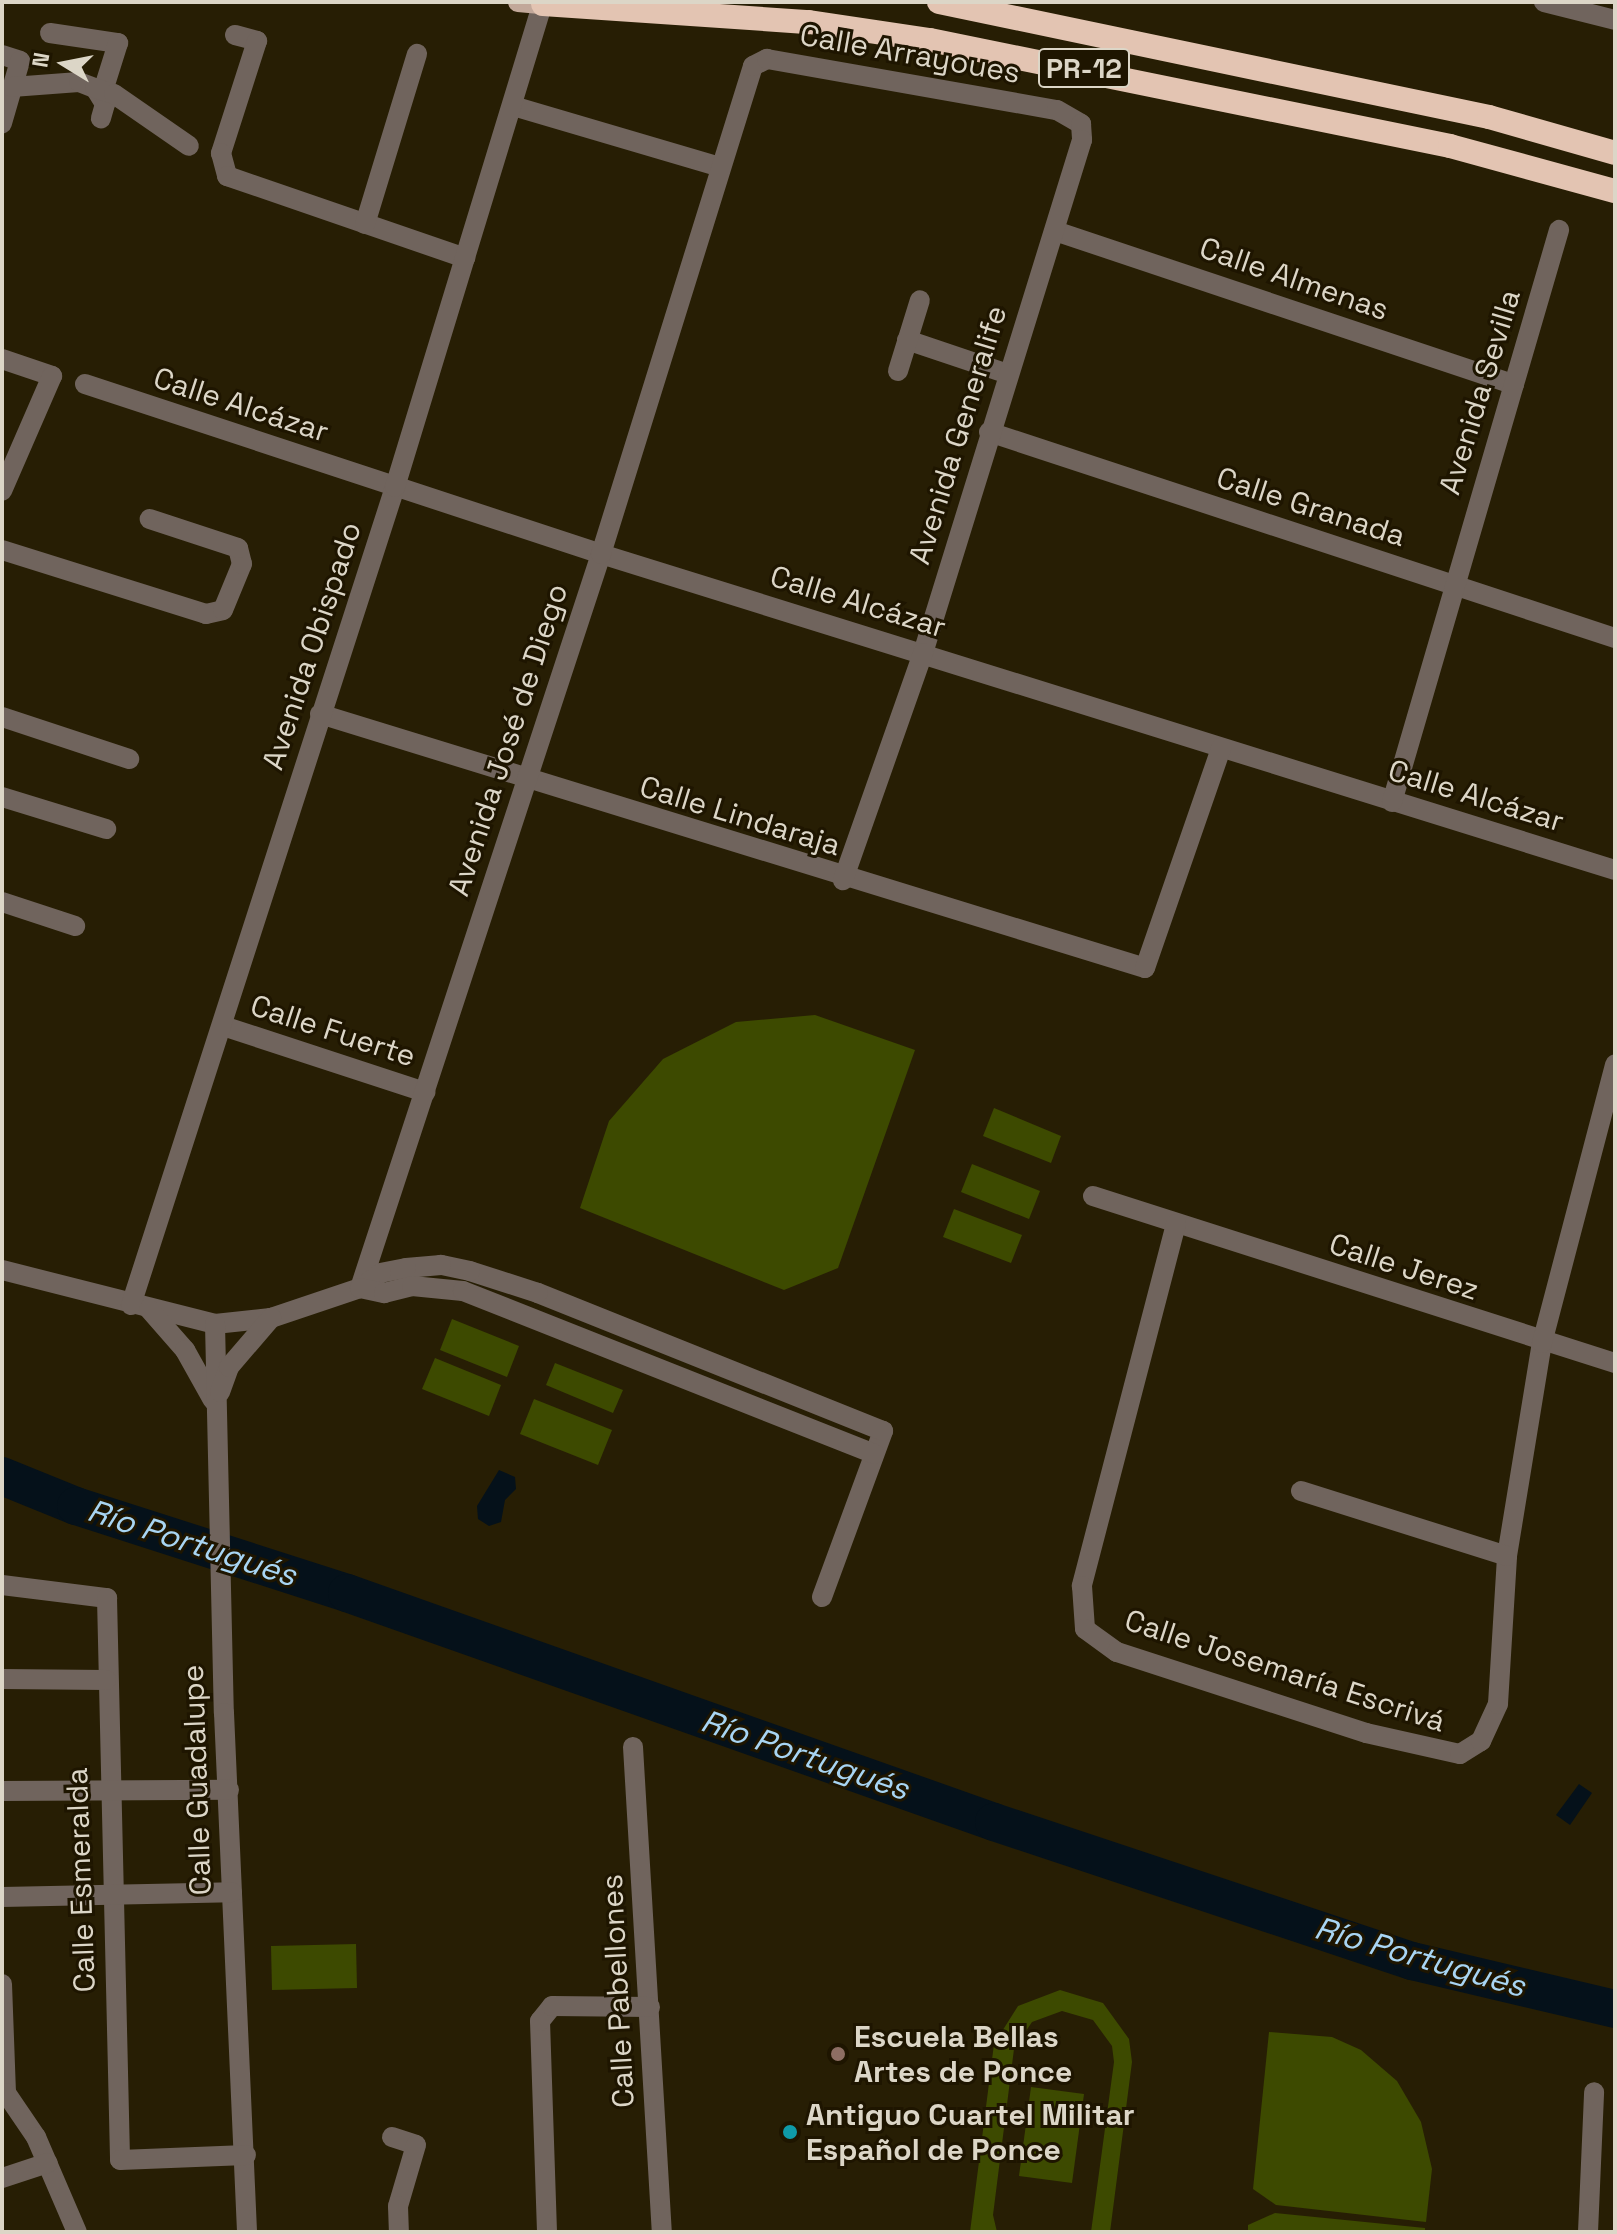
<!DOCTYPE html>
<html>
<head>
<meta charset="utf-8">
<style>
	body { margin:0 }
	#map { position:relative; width:1617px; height:2234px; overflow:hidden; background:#271e04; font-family:"Space Grotesk",sans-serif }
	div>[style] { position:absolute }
	.green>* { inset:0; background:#3d4a00 }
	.water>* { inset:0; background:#05111a }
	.river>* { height:38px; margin:-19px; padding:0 19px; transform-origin:19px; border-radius:19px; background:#05111a }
	.minor>* { height:20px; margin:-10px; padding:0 10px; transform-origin:10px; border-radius:10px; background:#70645d }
	.major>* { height:20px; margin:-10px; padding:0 10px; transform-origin:10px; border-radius:10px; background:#c2a89a }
	.highway>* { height:24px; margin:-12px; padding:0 12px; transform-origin:12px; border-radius:12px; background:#e3c4b2 }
	.dots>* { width:22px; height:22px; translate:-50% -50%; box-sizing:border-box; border:4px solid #1e1500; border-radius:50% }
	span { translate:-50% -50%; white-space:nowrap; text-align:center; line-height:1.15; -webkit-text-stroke:6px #1e1500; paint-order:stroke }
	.shield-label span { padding:2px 6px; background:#1e1500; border:2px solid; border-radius:6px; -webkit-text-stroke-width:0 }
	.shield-label { font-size:28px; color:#dcd6c7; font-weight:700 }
	.street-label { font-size:30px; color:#dcd6c7 }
	.poi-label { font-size:30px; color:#dcd6c7; font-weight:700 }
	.left { translate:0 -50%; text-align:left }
	.water-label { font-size:32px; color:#a8d5f3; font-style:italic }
	.frame { position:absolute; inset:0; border:4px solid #dcd6c7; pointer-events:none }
	.north { position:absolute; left:24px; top:24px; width:80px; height:80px; -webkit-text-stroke:6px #1e1500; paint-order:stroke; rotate:280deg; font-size:22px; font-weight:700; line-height:32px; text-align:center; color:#dcd6c7 }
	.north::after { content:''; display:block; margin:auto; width:28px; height:36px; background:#dcd6c7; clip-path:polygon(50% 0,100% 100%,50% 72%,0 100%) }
</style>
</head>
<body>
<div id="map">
	<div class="green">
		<div style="clip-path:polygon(815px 1015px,915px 1050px,838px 1268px,784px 1290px,580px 1208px,609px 1121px,663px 1059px,736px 1022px)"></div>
		<div style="clip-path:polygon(994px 1108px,1061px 1136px,1051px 1163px,983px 1136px)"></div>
		<div style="clip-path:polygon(972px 1164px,1040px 1191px,1029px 1219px,961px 1192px)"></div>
		<div style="clip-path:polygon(954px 1209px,1022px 1235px,1011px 1263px,943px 1237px)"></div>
		<div style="clip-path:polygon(452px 1319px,519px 1346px,507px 1377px,440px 1350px)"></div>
		<div style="clip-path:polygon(435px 1358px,501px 1385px,489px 1416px,422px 1389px)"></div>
		<div style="clip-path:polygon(555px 1363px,623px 1390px,613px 1413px,546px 1385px)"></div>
		<div style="clip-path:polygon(534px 1399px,612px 1430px,598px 1465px,520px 1434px)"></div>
		<div style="clip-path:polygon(356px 1944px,357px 1988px,272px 1990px,271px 1946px)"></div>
		<div style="clip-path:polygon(1060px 1990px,1103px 2003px,1129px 2039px,1132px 2062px,1110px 2232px,1091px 2232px,1114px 2062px,1112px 2046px,1093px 2020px,1062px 2011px,1032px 2022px,1014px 2049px,993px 2215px,997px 2232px,970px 2232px,994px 2044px,1018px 2006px)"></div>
		<div style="clip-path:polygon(1269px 2032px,1332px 2037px,1361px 2050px,1397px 2081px,1421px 2122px,1432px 2169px,1426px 2222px,1276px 2205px,1253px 2189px)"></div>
		<div style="clip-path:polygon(1031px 2087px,1084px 2094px,1072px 2183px,1019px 2176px)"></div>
		<div style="clip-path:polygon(1275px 2213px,1425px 2228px,1425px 2232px,1248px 2232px,1248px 2225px)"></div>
	</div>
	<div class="water">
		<div style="clip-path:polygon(499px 1470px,515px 1477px,516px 1489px,505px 1500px,501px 1522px,489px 1526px,478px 1519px,477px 1506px)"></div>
		<div style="clip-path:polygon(1579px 1784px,1592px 1793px,1570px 1825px,1556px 1815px)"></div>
	</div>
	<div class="river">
		<div style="left:2px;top:1476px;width:80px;rotate:22.1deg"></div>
		<div style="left:76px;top:1506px;width:285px;rotate:17.8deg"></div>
		<div style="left:347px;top:1593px;width:686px;rotate:19.49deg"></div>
		<div style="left:994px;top:1822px;width:441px;rotate:18.4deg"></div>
		<div style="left:1412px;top:1961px;width:209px;rotate:13.3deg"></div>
	</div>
	<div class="minor">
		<div style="left:1544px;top:2px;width:73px;rotate:14.2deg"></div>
		<div style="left:50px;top:33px;width:69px;rotate:8.4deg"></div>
		<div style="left:118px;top:43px;width:50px;rotate:107.4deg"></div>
		<div style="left:235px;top:35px;width:23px;rotate:15deg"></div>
		<div style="left:257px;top:41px;width:118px;rotate:107.8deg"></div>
		<div style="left:221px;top:153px;width:24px;rotate:75deg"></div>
		<div style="left:227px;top:176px;width:252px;rotate:19deg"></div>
		<div style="left:2px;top:55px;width:19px;rotate:18deg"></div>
		<div style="left:20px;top:61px;width:65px;rotate:106.2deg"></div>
		<div style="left:12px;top:87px;width:67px;rotate:-4.3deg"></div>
		<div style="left:79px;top:82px;width:17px;rotate:21deg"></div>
		<div style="left:95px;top:88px;width:19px;rotate:58deg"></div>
		<div style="left:105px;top:104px;width:15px;rotate:106deg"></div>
		<div style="left:95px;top:88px;width:20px;rotate:18deg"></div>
		<div style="left:114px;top:94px;width:91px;rotate:34.7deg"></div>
		<div style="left:513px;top:106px;width:216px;rotate:16.4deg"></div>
		<div style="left:365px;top:224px;width:178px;rotate:-73deg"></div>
		<div style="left:1055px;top:231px;width:484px;rotate:18.5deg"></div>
		<div style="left:907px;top:340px;width:107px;rotate:18.6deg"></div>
		<div style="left:2px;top:359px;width:53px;rotate:18.8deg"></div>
		<div style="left:52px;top:376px;width:125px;rotate:113.5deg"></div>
		<div style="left:898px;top:371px;width:74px;rotate:-72.8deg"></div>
		<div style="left:85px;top:384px;width:543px;rotate:18.23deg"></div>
		<div style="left:601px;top:554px;width:1062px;rotate:17.31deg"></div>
		<div style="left:989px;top:432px;width:659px;rotate:18.22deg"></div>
		<div style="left:2px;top:550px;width:214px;rotate:17.4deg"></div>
		<div style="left:206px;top:614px;width:17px;rotate:-13deg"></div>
		<div style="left:223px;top:610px;width:50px;rotate:-67.6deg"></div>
		<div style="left:242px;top:564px;width:16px;rotate:-104deg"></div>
		<div style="left:238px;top:548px;width:93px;rotate:-161.8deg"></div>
		<div style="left:320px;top:714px;width:863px;rotate:17.11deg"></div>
		<div style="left:1145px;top:968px;width:233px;rotate:-70.9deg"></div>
		<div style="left:2px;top:717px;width:134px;rotate:18.3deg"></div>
		<div style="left:2px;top:797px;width:109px;rotate:17.1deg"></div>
		<div style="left:1392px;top:802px;width:596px;rotate:-73.72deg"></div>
		<div style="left:2px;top:902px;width:77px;rotate:18.2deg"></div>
		<div style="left:223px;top:1026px;width:213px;rotate:18.1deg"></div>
		<div style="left:1093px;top:1196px;width:548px;rotate:17.74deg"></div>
		<div style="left:1176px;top:1224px;width:374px;rotate:104.6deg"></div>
		<div style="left:1082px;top:1586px;width:43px;rotate:86deg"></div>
		<div style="left:1085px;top:1629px;width:39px;rotate:36deg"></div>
		<div style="left:1117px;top:1652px;width:262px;rotate:18deg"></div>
		<div style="left:1366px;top:1733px;width:96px;rotate:12.6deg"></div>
		<div style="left:1460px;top:1754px;width:25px;rotate:-32deg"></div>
		<div style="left:1481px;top:1741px;width:41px;rotate:-65.3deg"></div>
		<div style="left:1498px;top:1704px;width:148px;rotate:-86.5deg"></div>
		<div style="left:1507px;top:1556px;width:216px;rotate:-80.7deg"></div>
		<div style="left:1542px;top:1343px;width:288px;rotate:-75.3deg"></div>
		<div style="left:2px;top:1270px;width:220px;rotate:14.2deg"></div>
		<div style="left:215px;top:1324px;width:56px;rotate:-6.1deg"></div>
		<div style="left:271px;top:1318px;width:94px;rotate:-18.6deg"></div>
		<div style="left:360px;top:1288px;width:773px;rotate:-71.82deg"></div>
		<div style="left:601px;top:554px;width:511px;rotate:-72.7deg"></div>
		<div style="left:753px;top:66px;width:16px;rotate:-27deg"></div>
		<div style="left:767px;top:59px;width:294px;rotate:10deg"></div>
		<div style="left:1057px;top:110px;width:28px;rotate:30deg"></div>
		<div style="left:1081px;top:124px;width:16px;rotate:86deg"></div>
		<div style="left:1082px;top:140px;width:537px;rotate:107.22deg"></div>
		<div style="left:923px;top:653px;width:241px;rotate:109.4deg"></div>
		<div style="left:131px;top:1305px;width:860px;rotate:-72.11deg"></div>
		<div style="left:395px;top:487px;width:507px;rotate:-73.03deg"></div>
		<div style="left:149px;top:1309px;width:55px;rotate:48.7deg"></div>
		<div style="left:185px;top:1350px;width:57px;rotate:60.8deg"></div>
		<div style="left:215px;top:1324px;width:389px;rotate:88.7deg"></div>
		<div style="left:224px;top:1713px;width:520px;rotate:87.46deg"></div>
		<div style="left:220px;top:1392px;width:27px;rotate:-70deg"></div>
		<div style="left:229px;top:1367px;width:65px;rotate:-49.4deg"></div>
		<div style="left:1301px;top:1491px;width:216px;rotate:17.5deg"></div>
		<div style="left:2px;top:1585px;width:106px;rotate:7.1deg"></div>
		<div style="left:107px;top:1598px;width:562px;rotate:88.67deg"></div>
		<div style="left:120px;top:2160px;width:126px;rotate:-2.3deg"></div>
		<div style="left:822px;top:1597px;width:177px;rotate:-69.8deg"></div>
		<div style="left:883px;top:1431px;width:372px;rotate:-158.2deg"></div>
		<div style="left:538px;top:1293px;width:71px;rotate:-162.1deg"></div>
		<div style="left:470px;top:1271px;width:30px;rotate:-168deg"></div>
		<div style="left:441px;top:1265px;width:35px;rotate:175deg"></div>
		<div style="left:406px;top:1268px;width:25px;rotate:169deg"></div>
		<div style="left:381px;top:1273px;width:26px;rotate:144deg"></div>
		<div style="left:360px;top:1288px;width:25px;rotate:12deg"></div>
		<div style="left:384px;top:1293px;width:29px;rotate:-14deg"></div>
		<div style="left:412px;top:1286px;width:51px;rotate:5.6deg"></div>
		<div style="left:463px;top:1291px;width:442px;rotate:21.6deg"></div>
		<div style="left:2px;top:1679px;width:104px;rotate:0.6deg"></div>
		<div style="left:633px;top:1747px;width:486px;rotate:86.6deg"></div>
		<div style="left:2px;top:1791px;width:227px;rotate:-0.3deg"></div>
		<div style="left:2px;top:1897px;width:230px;rotate:-1.2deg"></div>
		<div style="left:2px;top:1984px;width:109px;rotate:87.9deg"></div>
		<div style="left:6px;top:2093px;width:53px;rotate:55.7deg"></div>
		<div style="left:36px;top:2137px;width:103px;rotate:66.7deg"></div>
		<div style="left:392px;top:2137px;width:25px;rotate:18deg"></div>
		<div style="left:416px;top:2145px;width:64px;rotate:106.4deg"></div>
		<div style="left:398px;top:2206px;width:26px;rotate:88deg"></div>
		<div style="left:2px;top:2178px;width:48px;rotate:-18.1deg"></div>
		<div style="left:547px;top:2232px;width:211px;rotate:-91.9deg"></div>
		<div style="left:540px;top:2021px;width:19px;rotate:-51deg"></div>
		<div style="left:552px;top:2006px;width:98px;rotate:0.6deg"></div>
		<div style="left:1588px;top:2232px;width:140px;rotate:-87.5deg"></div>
	</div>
	<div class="major">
		<div style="left:518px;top:2px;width:25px;rotate:5deg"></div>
	</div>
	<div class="highway">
		<div style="left:939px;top:2px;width:562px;rotate:11.81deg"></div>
		<div style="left:1489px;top:117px;width:131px;rotate:15.9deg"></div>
		<div style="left:543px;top:4px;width:267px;rotate:3.9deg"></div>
		<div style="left:809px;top:22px;width:122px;rotate:8.5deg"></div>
		<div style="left:930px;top:40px;width:531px;rotate:11.52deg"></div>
		<div style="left:1450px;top:146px;width:171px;rotate:15.3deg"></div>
	</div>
	<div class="dots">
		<div style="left:838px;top:2054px;background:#8d6e63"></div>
		<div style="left:790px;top:2132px;background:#0f9aa8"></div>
	</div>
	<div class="shield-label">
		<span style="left:1084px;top:68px">PR-12</span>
	</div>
	<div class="street-label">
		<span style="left:910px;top:54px;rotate:10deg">Calle Arrayoues</span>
		<span style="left:1294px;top:279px;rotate:19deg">Calle Almenas</span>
		<span style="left:1480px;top:392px;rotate:-73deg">Avenida Sevilla</span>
		<span style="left:241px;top:405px;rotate:18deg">Calle Alcázar</span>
		<span style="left:958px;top:435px;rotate:-73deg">Avenida Generalife</span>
		<span style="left:1311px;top:507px;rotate:18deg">Calle Granada</span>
		<span style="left:858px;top:602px;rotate:17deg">Calle Alcázar</span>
		<span style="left:312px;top:646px;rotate:-72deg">Avenida Obispado</span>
		<span style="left:508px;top:740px;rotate:-72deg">Avenida José de Diego</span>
		<span style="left:1476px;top:796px;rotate:17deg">Calle Alcázar</span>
		<span style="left:740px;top:816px;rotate:17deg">Calle Lindaraja</span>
		<span style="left:333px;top:1031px;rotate:18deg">Calle Fuerte</span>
		<span style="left:1404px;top:1267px;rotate:18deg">Calle Jerez</span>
		<span style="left:1285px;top:1671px;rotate:18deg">Calle Josemaría Escrivá</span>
		<span style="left:197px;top:1780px;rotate:-92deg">Calle Guadalupe</span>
		<span style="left:81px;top:1880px;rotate:-92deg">Calle Esmeralda</span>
		<span style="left:618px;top:1991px;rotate:-93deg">Calle Pabellones</span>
	</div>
	<div class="poi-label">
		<span class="left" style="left:854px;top:2054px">Escuela Bellas<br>Artes de Ponce</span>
		<span class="left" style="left:806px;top:2132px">Antiguo Cuartel Militar<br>Español de Ponce</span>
	</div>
	<div class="water-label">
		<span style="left:192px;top:1543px;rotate:18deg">Río Portugués</span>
		<span style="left:805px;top:1755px;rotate:19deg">Río Portugués</span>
		<span style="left:1420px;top:1957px;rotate:16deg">Río Portugués</span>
	</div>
	<div class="frame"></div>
	<div class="north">N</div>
</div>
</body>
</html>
